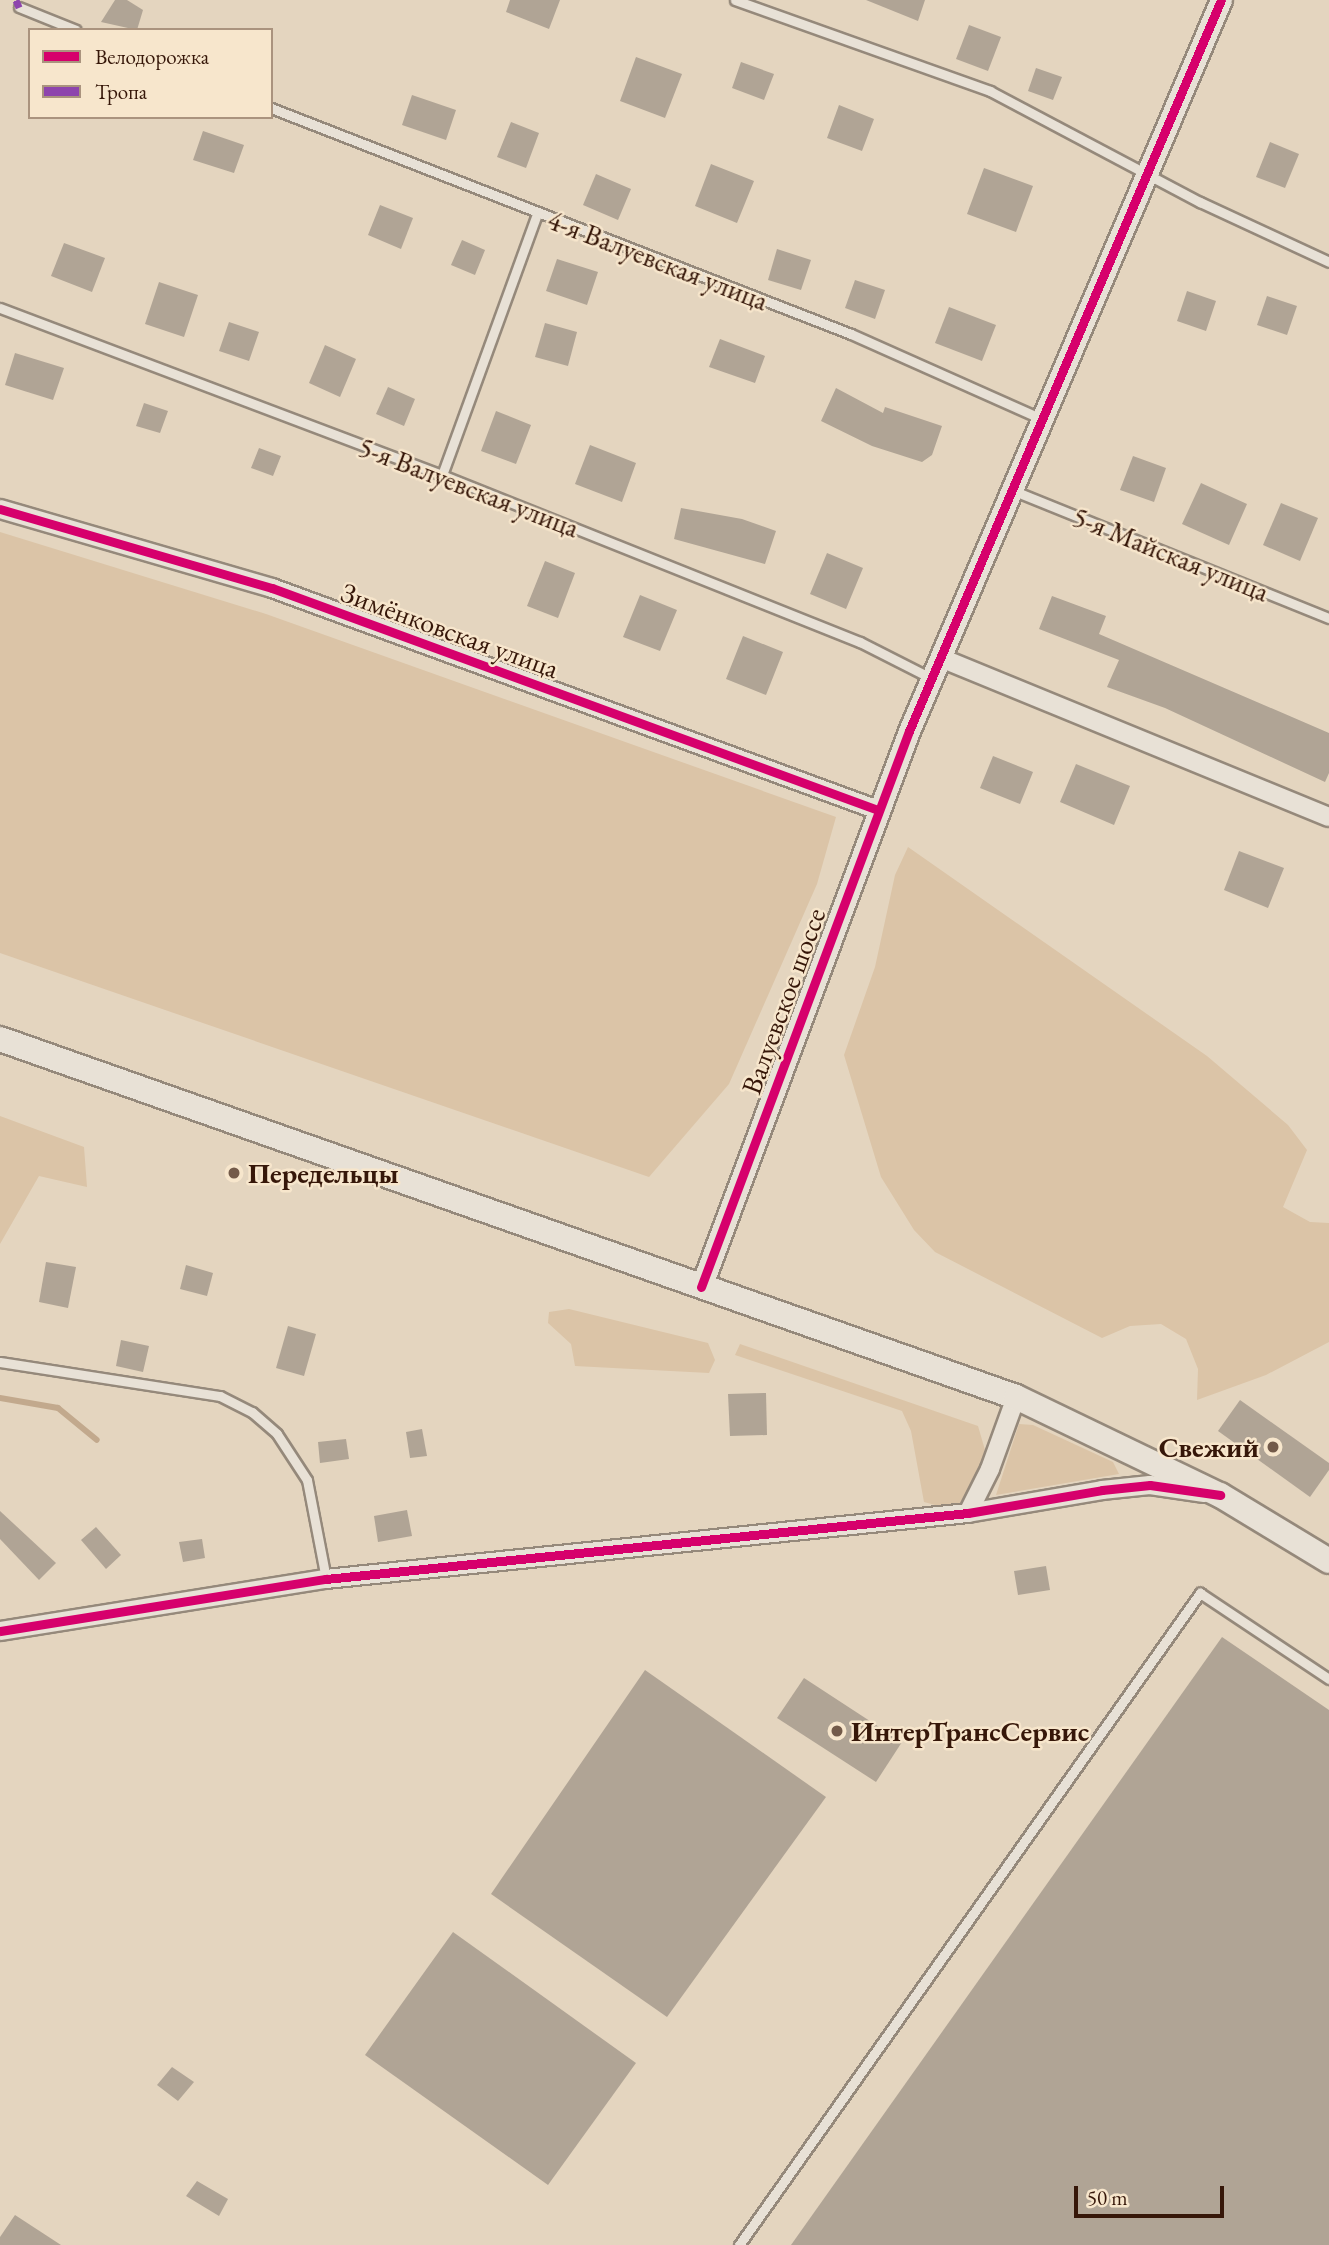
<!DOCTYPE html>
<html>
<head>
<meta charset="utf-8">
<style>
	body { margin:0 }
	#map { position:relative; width:1329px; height:2245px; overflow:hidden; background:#e4d5bf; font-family:"EB Garamond",serif }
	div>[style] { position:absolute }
	.green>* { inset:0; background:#dbc4a7 }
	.stream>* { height:6px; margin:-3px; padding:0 3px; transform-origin:3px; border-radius:3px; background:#c2a98d }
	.building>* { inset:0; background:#b0a495 }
	.roads { filter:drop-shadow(2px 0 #95897b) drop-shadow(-2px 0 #95897b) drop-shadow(0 2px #95897b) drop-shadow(0 -2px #95897b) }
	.service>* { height:9px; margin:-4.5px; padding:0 4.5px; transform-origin:4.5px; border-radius:4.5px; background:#e8e1d6 }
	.minor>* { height:18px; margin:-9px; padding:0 9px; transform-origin:9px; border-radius:9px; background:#e8e1d6 }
	.tertiary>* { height:21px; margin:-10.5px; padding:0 10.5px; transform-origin:10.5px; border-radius:10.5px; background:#e8e1d6 }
	.secondary>* { height:24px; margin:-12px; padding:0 12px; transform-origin:12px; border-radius:12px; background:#e8e1d6 }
	.quiet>* { height:7px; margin-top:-3.5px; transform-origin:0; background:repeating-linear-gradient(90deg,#8e44ad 0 14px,transparent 0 21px) }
	.cycleway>* { height:9px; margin:-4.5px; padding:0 4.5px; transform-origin:4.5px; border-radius:4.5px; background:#d6006c }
	.dots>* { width:19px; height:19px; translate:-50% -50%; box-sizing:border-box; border:4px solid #f7e6cc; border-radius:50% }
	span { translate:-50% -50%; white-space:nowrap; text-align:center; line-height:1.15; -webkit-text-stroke:5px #f7e6cc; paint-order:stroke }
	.street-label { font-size:28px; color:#361709 }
	.poi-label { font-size:28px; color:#361709; font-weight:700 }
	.left { translate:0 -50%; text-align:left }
	.right { translate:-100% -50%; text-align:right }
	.legend { position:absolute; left:28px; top:28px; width:245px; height:91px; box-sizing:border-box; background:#f7e6cc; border:2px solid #aa937e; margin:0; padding:9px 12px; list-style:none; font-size:21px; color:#361709 }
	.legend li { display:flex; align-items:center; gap:14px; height:35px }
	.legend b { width:35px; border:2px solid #aa937e }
	.scale { position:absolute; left:1074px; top:2186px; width:150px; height:32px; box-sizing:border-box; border:4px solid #361709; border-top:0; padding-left:9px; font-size:21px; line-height:24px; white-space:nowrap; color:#361709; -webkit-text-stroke:5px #f7e6cc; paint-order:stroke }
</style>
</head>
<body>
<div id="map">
	<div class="green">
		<div style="clip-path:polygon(0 532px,266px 614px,836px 817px,817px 884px,729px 1084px,649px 1177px,0 953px)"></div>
		<div style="clip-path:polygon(908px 847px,1207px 1056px,1288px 1125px,1307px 1150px,1283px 1207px,1310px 1222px,1329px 1223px,1329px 1342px,1266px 1375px,1197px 1400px,1198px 1369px,1186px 1339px,1161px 1324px,1130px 1326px,1102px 1338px,935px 1252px,914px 1230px,881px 1177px,844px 1055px,875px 967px,895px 875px)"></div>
		<div style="clip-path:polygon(0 1116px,84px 1147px,87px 1187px,39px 1176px,0 1244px)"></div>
		<div style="clip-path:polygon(569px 1309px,708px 1343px,715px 1360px,709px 1373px,575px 1366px,571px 1344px,548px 1323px,549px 1312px)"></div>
		<div style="clip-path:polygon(740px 1344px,978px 1426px,985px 1450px,970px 1493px,963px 1502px,946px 1508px,924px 1502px,911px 1431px,902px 1411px,735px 1355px)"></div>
		<div style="clip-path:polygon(1019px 1424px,1033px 1425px,1113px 1462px,1119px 1474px,996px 1495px)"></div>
	</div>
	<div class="stream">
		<div style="left:0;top:1398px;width:59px;rotate:9.8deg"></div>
		<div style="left:58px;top:1408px;width:50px;rotate:39.4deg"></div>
	</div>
	<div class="building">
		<div style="clip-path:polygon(115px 0,127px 0,143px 10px,137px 30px,101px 22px)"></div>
		<div style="clip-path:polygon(510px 0,560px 0,549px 29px,506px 12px)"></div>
		<div style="clip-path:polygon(866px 0,925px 0,918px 21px)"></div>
		<div style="clip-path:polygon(969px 25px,1001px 37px,988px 71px,956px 59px)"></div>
		<div style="clip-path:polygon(636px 57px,682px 74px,665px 118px,620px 101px)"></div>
		<div style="clip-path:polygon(741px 62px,774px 74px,764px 100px,732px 88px)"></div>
		<div style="clip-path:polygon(1036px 68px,1062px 77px,1053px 100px,1028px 91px)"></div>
		<div style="clip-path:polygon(412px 95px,456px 110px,446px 140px,402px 125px)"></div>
		<div style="clip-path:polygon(839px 105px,874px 119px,862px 151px,827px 138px)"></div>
		<div style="clip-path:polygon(511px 122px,539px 133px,526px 168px,497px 157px)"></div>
		<div style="clip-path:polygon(203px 131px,244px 145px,234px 173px,193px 160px)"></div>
		<div style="clip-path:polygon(1270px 142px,1299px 154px,1285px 188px,1256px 177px)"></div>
		<div style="clip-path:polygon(711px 164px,754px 181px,737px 223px,695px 206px)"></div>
		<div style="clip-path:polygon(984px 168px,1033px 186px,1016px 232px,967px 214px)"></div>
		<div style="clip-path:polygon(596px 174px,631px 189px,618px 220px,583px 205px)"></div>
		<div style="clip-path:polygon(380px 205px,413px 218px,401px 249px,368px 235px)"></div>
		<div style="clip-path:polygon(462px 240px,485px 250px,475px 275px,451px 265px)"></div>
		<div style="clip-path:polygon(64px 243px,105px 258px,92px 292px,51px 276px)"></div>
		<div style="clip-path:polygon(777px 249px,811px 260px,801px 290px,768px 280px)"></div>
		<div style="clip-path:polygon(557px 259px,598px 272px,587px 305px,546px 291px)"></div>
		<div style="clip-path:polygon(855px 280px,885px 290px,875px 319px,845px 308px)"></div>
		<div style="clip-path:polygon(159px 282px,198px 295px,184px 337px,145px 324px)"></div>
		<div style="clip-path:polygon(1187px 291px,1216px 301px,1206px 331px,1177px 321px)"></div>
		<div style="clip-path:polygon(1267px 296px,1297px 306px,1287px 335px,1257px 325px)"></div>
		<div style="clip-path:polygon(949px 307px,996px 325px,982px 361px,935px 343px)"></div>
		<div style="clip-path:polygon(229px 322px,259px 332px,249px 361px,219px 351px)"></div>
		<div style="clip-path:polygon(545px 323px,577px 332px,568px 366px,535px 357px)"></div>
		<div style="clip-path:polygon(720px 339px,765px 356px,755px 383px,709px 367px)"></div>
		<div style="clip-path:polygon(325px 345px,356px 359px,340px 397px,309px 383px)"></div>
		<div style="clip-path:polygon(15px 353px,64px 368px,53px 400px,5px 385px)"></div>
		<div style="clip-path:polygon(388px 387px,415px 399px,404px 426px,376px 414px)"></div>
		<div style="clip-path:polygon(836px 388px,883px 413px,885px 407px,942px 426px,932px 455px,922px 462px,872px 446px,821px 421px)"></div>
		<div style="clip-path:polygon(144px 403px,168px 411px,160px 433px,136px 426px)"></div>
		<div style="clip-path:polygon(496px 411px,531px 425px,516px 464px,481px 451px)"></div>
		<div style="clip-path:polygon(590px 445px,636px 463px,622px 502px,575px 484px)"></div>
		<div style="clip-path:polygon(259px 448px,281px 456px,273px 476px,251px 468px)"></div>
		<div style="clip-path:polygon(1133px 456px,1166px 468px,1154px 502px,1120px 490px)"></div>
		<div style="clip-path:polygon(1201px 483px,1247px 504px,1229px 545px,1182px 524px)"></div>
		<div style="clip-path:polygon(1281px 503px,1318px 518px,1300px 561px,1263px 545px)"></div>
		<div style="clip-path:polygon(681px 508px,742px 519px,776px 531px,765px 564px,674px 539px)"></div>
		<div style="clip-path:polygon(827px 553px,863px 568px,846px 609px,810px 594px)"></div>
		<div style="clip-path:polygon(545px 561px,575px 573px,558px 618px,527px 606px)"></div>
		<div style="clip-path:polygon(640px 595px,677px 610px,660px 651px,623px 637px)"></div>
		<div style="clip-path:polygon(1052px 596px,1106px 616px,1099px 634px,1329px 733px,1329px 773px,1325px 782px,1165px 708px,1107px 687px,1119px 660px,1039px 629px)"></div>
		<div style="clip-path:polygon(743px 636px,783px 652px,766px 695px,726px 679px)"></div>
		<div style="clip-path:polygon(993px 756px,1033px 772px,1020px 804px,980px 788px)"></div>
		<div style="clip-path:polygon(1076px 764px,1130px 786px,1114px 825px,1060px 802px)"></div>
		<div style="clip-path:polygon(1239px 851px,1284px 868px,1268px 908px,1224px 890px)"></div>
		<div style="clip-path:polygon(46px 1262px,76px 1267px,68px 1308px,39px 1302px)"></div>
		<div style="clip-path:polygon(186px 1265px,213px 1273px,207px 1296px,180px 1289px)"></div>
		<div style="clip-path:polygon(288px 1326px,316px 1334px,304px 1376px,276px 1368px)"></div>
		<div style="clip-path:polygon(121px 1340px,149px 1346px,143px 1372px,116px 1366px)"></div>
		<div style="clip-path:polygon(766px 1393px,767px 1435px,730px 1436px,728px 1394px)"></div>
		<div style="clip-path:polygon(1240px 1400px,1329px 1463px,1329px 1470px,1310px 1497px,1218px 1431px)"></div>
		<div style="clip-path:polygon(422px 1429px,427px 1456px,410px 1458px,406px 1432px)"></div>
		<div style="clip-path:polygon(346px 1439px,349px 1459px,320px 1463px,318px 1442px)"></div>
		<div style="clip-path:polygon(407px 1510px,412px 1536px,378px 1542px,374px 1516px)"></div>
		<div style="clip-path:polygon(0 1511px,56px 1563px,39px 1580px,0 1539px)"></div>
		<div style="clip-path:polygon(96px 1527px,121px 1555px,106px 1569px,81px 1540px)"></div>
		<div style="clip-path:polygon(202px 1539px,205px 1558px,183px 1562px,179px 1542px)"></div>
		<div style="clip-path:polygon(1046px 1566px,1050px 1590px,1018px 1595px,1014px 1571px)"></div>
		<div style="clip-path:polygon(1222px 1637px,1329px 1710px,1329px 2245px,791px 2245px)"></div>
		<div style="clip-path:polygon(645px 1670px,826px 1797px,667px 2017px,491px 1894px)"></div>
		<div style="clip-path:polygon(804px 1678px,902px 1742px,876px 1782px,777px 1718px)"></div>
		<div style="clip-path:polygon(453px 1932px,636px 2063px,548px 2185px,365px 2055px)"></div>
		<div style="clip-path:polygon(172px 2067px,194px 2082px,178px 2101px,157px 2085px)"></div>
		<div style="clip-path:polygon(197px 2181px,228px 2199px,219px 2216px,186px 2196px)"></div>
		<div style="clip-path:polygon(15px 2215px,61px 2245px,0 2245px,0 2237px)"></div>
	</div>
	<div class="roads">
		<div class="service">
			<div style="left:735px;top:0;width:271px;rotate:19.6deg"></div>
			<div style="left:990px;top:91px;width:238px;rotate:27.9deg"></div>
			<div style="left:1200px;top:202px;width:142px;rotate:24.9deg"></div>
			<div style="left:19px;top:7px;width:61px;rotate:22deg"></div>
			<div style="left:271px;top:108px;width:622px;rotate:21.29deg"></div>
			<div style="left:851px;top:334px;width:209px;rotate:24deg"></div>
			<div style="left:0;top:308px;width:472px;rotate:20.7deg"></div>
			<div style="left:442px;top:475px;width:450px;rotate:21.8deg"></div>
			<div style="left:860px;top:642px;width:80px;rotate:26.9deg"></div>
			<div style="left:442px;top:475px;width:278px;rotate:-70deg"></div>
			<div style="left:1012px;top:490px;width:342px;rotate:22deg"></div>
			<div style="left:0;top:1362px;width:223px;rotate:8.8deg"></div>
			<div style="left:220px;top:1396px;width:36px;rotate:27deg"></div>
			<div style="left:252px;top:1412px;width:33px;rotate:41deg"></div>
			<div style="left:277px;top:1434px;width:55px;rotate:56.9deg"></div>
			<div style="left:307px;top:1480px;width:101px;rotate:79.1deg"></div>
			<div style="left:739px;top:2245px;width:799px;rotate:-54.74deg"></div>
			<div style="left:1200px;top:1593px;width:155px;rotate:33.7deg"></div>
		</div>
		<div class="minor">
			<div style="left:0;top:509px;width:283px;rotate:16.2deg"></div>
			<div style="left:272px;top:588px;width:645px;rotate:20.12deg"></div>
			<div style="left:941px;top:658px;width:419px;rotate:22.3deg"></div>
			<div style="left:968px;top:1513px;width:49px;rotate:-63.4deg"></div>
			<div style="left:990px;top:1469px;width:77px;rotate:-70.1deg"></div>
			<div style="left:0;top:1631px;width:330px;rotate:-9.1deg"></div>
			<div style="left:326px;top:1579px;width:645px;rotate:-5.87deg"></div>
			<div style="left:968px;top:1513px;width:136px;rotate:-9.7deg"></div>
			<div style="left:1102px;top:1490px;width:48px;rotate:-5.9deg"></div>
			<div style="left:1150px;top:1485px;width:55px;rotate:8.4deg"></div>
		</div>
		<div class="tertiary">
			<div style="left:701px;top:1287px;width:594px;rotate:-69.49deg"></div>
			<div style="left:909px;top:731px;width:795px;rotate:-66.89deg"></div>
		</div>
		<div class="secondary">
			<div style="left:0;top:1039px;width:1077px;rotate:19.41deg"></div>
			<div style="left:1016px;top:1397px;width:226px;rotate:25.7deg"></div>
			<div style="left:1220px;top:1495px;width:127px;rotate:31.2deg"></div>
		</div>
	</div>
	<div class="quiet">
		<div style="left:16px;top:0;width:8px;rotate:67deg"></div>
	</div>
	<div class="cycleway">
		<div style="left:0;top:509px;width:283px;rotate:16.2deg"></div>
		<div style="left:272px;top:588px;width:645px;rotate:20.12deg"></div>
		<div style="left:701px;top:1287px;width:594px;rotate:-69.49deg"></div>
		<div style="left:909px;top:731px;width:795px;rotate:-66.89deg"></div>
		<div style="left:0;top:1631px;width:330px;rotate:-9.1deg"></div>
		<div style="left:326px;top:1579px;width:645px;rotate:-5.87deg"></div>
		<div style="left:968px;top:1513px;width:136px;rotate:-9.7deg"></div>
		<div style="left:1102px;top:1490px;width:48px;rotate:-5.9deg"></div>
		<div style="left:1150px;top:1485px;width:71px;rotate:8.1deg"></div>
	</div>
	<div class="dots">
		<div style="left:234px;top:1173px;background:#735a49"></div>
		<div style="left:1273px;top:1447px;background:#735a49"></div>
		<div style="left:837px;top:1731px;background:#735a49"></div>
	</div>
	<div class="street-label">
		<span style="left:658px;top:260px;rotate:21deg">4-я Валуевская улица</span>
		<span style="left:469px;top:487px;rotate:21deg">5-я Валуевская улица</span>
		<span style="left:1171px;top:554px;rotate:22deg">5-я Майская улица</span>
		<span style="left:450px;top:630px;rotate:20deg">Зимёнковская улица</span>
		<span style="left:783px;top:1001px;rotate:-70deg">Валуевское шоссе</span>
	</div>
	<div class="poi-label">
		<span class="left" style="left:248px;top:1173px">Передельцы</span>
		<span class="right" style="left:1259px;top:1447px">Свежий</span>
		<span class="left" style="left:851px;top:1731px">ИнтерТрансСервис</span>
	</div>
	<ul class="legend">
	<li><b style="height:9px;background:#d6006c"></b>Велодорожка</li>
	<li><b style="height:9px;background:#8e44ad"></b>Тропа</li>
	</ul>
	<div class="scale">50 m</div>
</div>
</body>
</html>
